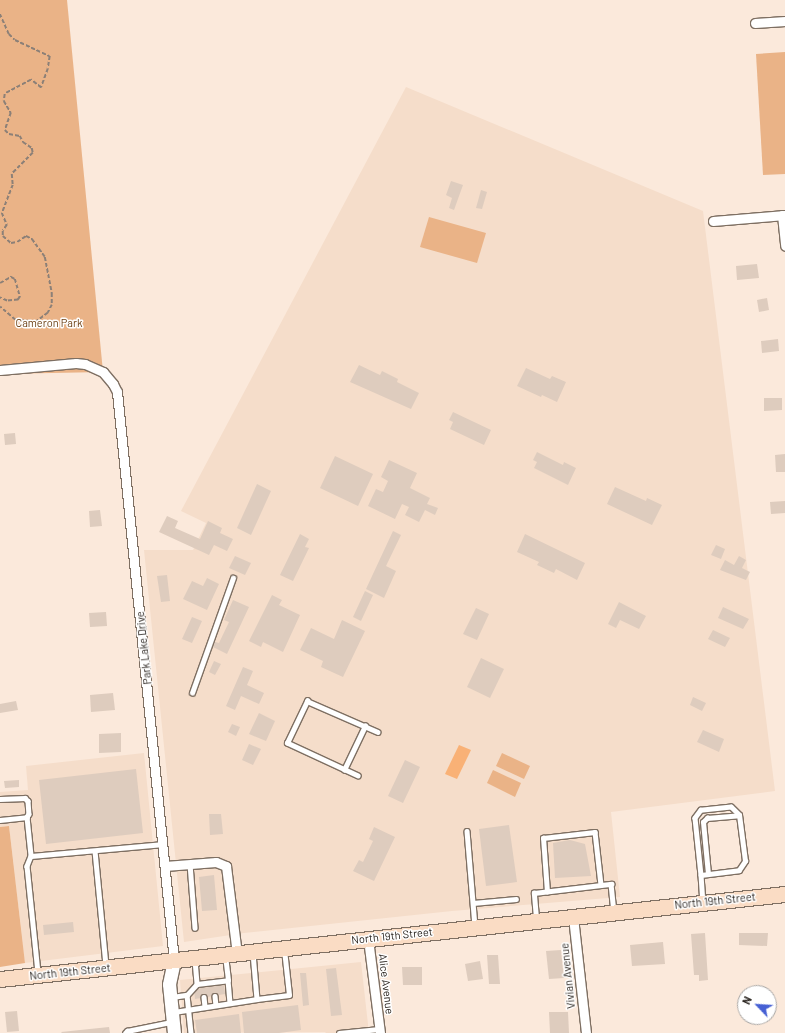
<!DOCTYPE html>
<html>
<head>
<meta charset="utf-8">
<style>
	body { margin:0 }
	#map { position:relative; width:785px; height:1033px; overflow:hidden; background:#fbe9db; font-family:Barlow,sans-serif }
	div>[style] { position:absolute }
	.built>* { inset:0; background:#f5ddca }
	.green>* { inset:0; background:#eab387 }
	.water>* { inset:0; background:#f9b176 }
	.building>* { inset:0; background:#deccbe }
	.path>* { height:1.5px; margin-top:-0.75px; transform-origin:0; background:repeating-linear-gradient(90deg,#8c8077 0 4px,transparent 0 6px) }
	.roads { filter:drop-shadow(1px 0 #7e6f62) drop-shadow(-1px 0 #7e6f62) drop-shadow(0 1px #7e6f62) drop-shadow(0 -1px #7e6f62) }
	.lane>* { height:4.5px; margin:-2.25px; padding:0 2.25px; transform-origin:2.25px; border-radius:2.25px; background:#fff }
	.street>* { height:9px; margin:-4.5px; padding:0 4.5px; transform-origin:4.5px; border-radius:4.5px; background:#fff }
	.secondary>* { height:13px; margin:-6.5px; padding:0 6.5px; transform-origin:6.5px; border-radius:6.5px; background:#fff }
	.primary>* { height:15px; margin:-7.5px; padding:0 7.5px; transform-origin:7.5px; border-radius:7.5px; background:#fadcc4 }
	span { translate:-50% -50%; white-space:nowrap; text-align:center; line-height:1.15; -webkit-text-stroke:3px #fff; paint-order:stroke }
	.park-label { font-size:11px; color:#6a3c0f }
	.street-label { font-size:11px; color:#28221d }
	.north { position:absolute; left:737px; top:985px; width:40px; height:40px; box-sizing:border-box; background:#fff; border:1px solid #a9a7a5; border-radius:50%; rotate:295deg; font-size:11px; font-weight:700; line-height:16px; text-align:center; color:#28221d }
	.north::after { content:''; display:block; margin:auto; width:14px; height:18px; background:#4660d4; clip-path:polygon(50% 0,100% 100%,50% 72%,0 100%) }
</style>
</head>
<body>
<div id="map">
	<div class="built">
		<div style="clip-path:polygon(406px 87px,703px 211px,775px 791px,611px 812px,620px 897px,452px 911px,244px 933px,184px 942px,144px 550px,193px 550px,206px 523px,181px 511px)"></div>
		<div style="clip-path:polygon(144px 753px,163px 946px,25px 963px,9px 826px,0 827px,0 792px,28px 790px,26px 766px)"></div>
		<div style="clip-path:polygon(361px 962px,369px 1033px,326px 1033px,325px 1032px,184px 1033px,180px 980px)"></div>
	</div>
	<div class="green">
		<div style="clip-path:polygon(0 0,67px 0,103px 372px,0 374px)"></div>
		<div style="clip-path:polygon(785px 52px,785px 174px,763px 175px,756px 54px)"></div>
		<div style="clip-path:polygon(429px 217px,486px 233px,477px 263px,420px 247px)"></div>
		<div style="clip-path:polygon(502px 753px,530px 766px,524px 779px,496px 766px)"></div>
		<div style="clip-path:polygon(493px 770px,521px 783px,515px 797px,487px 783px)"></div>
		<div style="clip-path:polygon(9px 826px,25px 963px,0 967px,0 827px)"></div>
	</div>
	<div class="water">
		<div style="clip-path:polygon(459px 745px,471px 750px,457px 779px,445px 774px)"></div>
	</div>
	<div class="building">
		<div style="clip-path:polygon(451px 181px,463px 185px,454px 210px,449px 208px,452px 198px,446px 195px)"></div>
		<div style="clip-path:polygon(481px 190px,487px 192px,482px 209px,476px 208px)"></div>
		<div style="clip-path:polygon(757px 264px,759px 278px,737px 280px,736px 266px)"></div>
		<div style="clip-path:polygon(767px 298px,769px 310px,759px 312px,757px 300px)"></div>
		<div style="clip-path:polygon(778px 339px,779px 351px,762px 353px,761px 341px)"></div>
		<div style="clip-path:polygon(359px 365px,380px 375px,382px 371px,398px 379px,397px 382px,419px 393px,411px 409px,350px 382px)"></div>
		<div style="clip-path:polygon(526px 368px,550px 379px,552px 376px,566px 382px,557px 402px,542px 395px,541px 397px,517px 386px)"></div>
		<div style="clip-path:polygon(764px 398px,782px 398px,782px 410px,764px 411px)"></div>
		<div style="clip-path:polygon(453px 412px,491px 430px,484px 445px,450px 429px,453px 422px,449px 420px)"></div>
		<div style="clip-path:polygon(15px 433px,16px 444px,5px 445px,4px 434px)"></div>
		<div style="clip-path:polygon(537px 452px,563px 465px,564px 462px,576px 468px,568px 485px,534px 468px,537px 462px,533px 460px)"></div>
		<div style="clip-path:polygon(785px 454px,785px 472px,776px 472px,775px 455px)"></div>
		<div style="clip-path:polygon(335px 456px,373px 474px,358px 506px,320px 488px)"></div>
		<div style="clip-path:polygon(389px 460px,417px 473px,410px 488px,430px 498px,427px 504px,438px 508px,435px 515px,425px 510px,419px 522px,405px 515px,409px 507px,402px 504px,395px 519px,368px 506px,376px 489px,383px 492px,388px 481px,381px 477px)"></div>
		<div style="clip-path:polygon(257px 484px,271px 491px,251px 535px,237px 528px)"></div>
		<div style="clip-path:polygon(615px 487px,646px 501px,647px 498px,662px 505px,652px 525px,607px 504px)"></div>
		<div style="clip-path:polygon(785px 501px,785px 513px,771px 514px,770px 502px)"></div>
		<div style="clip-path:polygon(100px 510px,102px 526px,90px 527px,89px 511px)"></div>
		<div style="clip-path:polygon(167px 516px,178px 521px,175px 528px,200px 539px,208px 521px,222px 528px,220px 533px,233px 539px,227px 551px,214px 545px,209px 555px,159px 532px)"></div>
		<div style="clip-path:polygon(393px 531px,401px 535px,386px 566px,396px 571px,384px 598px,366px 589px)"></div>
		<div style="clip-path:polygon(300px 534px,309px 539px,305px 547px,309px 548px,293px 581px,280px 575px)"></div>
		<div style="clip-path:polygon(525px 534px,585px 563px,577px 580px,556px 569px,554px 573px,537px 565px,539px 562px,517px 552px)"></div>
		<div style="clip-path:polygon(716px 545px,725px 549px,721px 559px,711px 555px)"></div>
		<div style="clip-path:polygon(235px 556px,251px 563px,245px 575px,229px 568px)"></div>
		<div style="clip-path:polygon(739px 556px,746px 560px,742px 568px,750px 572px,746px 580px,720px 570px,725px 560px,734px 565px)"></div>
		<div style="clip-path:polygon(167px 575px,170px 601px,161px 602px,157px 576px)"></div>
		<div style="clip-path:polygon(207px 578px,219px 584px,207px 610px,183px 599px,192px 581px,203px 586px)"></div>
		<div style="clip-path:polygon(365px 591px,373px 595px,361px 621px,353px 617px)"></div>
		<div style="clip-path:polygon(272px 595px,282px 600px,279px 605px,300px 615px,283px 652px,263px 642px,261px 647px,249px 641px)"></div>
		<div style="clip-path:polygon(233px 600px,249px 607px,227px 654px,213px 647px,215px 642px,219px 643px,229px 622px,224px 620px)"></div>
		<div style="clip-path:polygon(619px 602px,646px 616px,639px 629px,620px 620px,616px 628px,608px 624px)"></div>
		<div style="clip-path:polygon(723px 607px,749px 619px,743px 629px,718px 618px)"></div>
		<div style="clip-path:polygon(476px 608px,489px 614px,477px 640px,463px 634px)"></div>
		<div style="clip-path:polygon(106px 612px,107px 626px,90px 627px,89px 613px)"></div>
		<div style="clip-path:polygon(192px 617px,202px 621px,192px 643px,182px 639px)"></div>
		<div style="clip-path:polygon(342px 620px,365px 631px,343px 677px,321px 667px,323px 661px,300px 650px,311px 628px,334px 639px)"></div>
		<div style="clip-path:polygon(713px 630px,730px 638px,725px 647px,708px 639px)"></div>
		<div style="clip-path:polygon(481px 658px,504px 669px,490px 698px,467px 687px)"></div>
		<div style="clip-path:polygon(214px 661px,221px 664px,215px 675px,209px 672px)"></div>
		<div style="clip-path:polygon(243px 667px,253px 671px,247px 685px,264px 693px,259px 704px,241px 696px,235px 710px,226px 706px)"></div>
		<div style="clip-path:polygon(113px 693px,115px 710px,91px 712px,90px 695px)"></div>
		<div style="clip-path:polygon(693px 697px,706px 703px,702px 711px,690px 705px)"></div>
		<div style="clip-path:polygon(16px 701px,18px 710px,0 713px,0 704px)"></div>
		<div style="clip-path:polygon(259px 713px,275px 721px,266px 741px,249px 734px)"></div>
		<div style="clip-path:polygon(232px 724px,240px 727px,236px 736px,228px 732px)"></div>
		<div style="clip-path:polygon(703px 730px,724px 739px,719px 752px,697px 742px)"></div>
		<div style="clip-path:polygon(121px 733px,121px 752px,99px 753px,99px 734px)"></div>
		<div style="clip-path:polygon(249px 744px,261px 749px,253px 765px,242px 760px)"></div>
		<div style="clip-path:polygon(405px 760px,420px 767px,403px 803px,388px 796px)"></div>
		<div style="clip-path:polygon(136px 769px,143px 833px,46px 844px,39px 780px)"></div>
		<div style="clip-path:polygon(19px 780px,19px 787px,5px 788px,4px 781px)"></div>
		<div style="clip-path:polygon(209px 814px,221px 814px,223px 834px,210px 835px)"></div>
		<div style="clip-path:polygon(509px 825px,517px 882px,486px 886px,479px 829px)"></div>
		<div style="clip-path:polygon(374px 827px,395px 837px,374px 881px,353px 871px,359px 860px,363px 862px,373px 841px,369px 839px)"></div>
		<div style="clip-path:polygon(570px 840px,585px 844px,591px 876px,555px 878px,553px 843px)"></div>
		<div style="clip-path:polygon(214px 875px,217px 910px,202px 911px,199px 877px)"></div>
		<div style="clip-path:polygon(73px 922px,74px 932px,44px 935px,43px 925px)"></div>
		<div style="clip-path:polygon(705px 933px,708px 980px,699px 981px,699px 975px,694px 975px,691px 934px)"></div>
		<div style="clip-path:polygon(739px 933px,768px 933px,767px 946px,739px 945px)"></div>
		<div style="clip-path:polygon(663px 942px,665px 964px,632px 966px,630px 945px)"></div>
		<div style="clip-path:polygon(561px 950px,564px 978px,549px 979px,546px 951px)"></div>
		<div style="clip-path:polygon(487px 955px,498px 955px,500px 984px,489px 984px)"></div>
		<div style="clip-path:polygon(480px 961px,483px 979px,468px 981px,465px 964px)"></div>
		<div style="clip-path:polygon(402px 967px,422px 967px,422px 985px,403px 985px)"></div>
		<div style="clip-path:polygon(336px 968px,342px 1015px,331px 1016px,326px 969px)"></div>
		<div style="clip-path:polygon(300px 973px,306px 973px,309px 1005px,303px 1006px)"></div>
		<div style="clip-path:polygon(224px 985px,225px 994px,195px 999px,194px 989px)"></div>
		<div style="clip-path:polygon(298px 1005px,301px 1030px,279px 1033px,244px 1033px,242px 1012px)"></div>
		<div style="clip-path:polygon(17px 1011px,19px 1031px,7px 1032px,5px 1012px)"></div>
		<div style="clip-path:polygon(549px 1012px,568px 1012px,569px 1033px,550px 1033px)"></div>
		<div style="clip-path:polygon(239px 1014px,241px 1033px,197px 1033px,195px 1020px)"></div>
		<div style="clip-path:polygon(109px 1027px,110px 1033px,62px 1033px,61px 1032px)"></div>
	</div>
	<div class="path">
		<div style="left:0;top:14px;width:22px;rotate:66deg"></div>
		<div style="left:9px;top:34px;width:8px;rotate:45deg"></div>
		<div style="left:15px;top:40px;width:38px;rotate:25deg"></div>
		<div style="left:50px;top:56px;width:13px;rotate:99deg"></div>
		<div style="left:48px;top:69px;width:20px;rotate:110deg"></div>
		<div style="left:41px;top:88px;width:13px;rotate:-141deg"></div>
		<div style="left:31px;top:80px;width:30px;rotate:152deg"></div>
		<div style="left:5px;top:94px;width:7px;rotate:98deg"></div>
		<div style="left:4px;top:101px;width:14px;rotate:60deg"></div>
		<div style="left:11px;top:113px;width:18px;rotate:109deg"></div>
		<div style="left:5px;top:130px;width:6px;rotate:45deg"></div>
		<div style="left:9px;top:134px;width:11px;rotate:10deg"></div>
		<div style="left:20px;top:136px;width:7px;rotate:63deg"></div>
		<div style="left:23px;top:142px;width:11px;rotate:34deg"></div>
		<div style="left:32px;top:148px;width:5px;rotate:79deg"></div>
		<div style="left:33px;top:153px;width:30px;rotate:135deg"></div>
		<div style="left:12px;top:174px;width:11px;rotate:85deg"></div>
		<div style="left:13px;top:185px;width:30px;rotate:111deg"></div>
		<div style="left:2px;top:213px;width:13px;rotate:67deg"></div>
		<div style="left:7px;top:225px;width:7px;rotate:124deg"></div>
		<div style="left:3px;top:231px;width:5px;rotate:90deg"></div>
		<div style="left:3px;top:236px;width:11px;rotate:41deg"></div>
		<div style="left:11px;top:243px;width:6px;rotate:-9deg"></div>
		<div style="left:17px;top:242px;width:11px;rotate:-34deg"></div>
		<div style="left:26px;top:236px;width:7px;rotate:27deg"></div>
		<div style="left:32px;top:239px;width:22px;rotate:54deg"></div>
		<div style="left:45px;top:257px;width:37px;rotate:79deg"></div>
		<div style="left:52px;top:293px;width:12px;rotate:90deg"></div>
		<div style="left:52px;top:305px;width:9px;rotate:117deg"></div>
		<div style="left:48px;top:313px;width:15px;rotate:143deg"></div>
		<div style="left:36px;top:322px;width:21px;rotate:-175deg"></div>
		<div style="left:15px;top:320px;width:20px;rotate:-139deg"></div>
		<div style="left:0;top:283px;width:13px;rotate:-29deg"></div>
		<div style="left:11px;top:277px;width:4px;rotate:27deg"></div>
		<div style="left:15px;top:279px;width:19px;rotate:74deg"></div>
		<div style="left:20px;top:297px;width:4px;rotate:124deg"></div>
		<div style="left:18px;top:300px;width:11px;rotate:175deg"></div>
		<div style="left:7px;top:301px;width:8px;rotate:-157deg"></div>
	</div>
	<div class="roads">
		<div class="lane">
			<div style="left:192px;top:693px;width:122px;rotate:-70.4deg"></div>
			<div style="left:344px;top:770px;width:49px;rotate:-64.5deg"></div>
			<div style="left:358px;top:776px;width:78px;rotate:-155.1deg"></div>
			<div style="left:287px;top:743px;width:47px;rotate:-64.5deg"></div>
			<div style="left:307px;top:701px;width:77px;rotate:23.6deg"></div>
			<div style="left:0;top:799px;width:25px;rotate:-2deg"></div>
			<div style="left:25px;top:798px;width:4px;rotate:45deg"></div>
			<div style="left:28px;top:801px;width:13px;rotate:86deg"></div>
			<div style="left:29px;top:814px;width:4px;rotate:124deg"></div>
			<div style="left:0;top:820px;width:27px;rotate:-6deg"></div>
			<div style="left:27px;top:817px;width:39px;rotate:84deg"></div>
			<div style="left:31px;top:856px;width:133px;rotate:-5.2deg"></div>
			<div style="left:467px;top:831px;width:95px;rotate:85.2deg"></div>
			<div style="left:95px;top:851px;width:116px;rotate:84.5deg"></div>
			<div style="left:31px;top:856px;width:11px;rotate:112deg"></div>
			<div style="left:27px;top:866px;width:108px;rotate:84.1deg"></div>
			<div style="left:190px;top:864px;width:64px;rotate:85.5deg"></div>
			<div style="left:708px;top:874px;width:52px;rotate:-95.5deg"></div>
			<div style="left:703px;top:822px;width:6px;rotate:-45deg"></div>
			<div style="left:707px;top:818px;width:32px;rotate:-5deg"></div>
			<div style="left:701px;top:875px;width:38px;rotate:-7deg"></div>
			<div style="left:739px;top:870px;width:11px;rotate:-56deg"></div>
			<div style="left:745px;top:861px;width:46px;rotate:-97.4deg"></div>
			<div style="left:739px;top:815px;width:11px;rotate:-135deg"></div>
			<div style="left:731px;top:807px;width:30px;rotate:174deg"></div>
			<div style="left:701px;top:810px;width:10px;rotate:127deg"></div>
			<div style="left:695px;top:818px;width:57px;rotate:84deg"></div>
			<div style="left:701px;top:875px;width:26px;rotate:86deg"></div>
			<div style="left:547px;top:892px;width:54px;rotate:-94.2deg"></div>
			<div style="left:543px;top:838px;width:52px;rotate:-6.6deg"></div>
			<div style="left:595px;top:832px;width:53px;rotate:83.5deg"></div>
			<div style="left:473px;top:903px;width:43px;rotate:-5.3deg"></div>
			<div style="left:536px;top:918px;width:25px;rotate:-95deg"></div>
			<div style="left:534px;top:893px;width:78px;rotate:-6.7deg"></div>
			<div style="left:611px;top:884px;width:27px;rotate:84deg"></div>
			<div style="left:253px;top:953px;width:46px;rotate:85deg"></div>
			<div style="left:257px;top:999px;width:32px;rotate:-7deg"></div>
			<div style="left:289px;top:995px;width:45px;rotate:-96.3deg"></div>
			<div style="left:195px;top:960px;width:24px;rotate:85deg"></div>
			<div style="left:197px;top:984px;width:31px;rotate:-7deg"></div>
			<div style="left:228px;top:980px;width:24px;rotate:-97deg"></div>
			<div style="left:228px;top:980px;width:23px;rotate:85deg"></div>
			<div style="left:187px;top:995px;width:38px;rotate:84deg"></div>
			<div style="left:215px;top:996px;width:9px;rotate:84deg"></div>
			<div style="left:172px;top:997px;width:15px;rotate:-8deg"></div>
			<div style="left:187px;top:995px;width:15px;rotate:-48deg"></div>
			<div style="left:204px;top:997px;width:10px;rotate:84deg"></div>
			<div style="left:174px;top:1012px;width:84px;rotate:-8.9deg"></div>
			<div style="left:125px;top:1033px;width:3px;rotate:-45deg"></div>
			<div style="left:127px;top:1031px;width:45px;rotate:-11.6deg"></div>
			<div style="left:339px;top:1033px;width:40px;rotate:-5.7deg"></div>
		</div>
		<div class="street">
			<div style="left:755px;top:23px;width:30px;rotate:-4deg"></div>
			<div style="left:782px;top:215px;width:31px;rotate:84deg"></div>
			<div style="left:713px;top:221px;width:72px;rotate:-4.8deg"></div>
			<div style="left:0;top:370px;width:76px;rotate:-5.3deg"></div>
			<div style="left:76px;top:363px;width:9px;rotate:6deg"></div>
			<div style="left:85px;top:364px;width:20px;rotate:24deg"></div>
			<div style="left:103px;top:372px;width:16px;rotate:50deg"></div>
			<div style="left:113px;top:384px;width:9px;rotate:63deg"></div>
			<div style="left:117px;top:392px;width:572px;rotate:84.28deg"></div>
			<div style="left:165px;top:866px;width:51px;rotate:-4.5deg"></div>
			<div style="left:216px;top:862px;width:11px;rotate:22deg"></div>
			<div style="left:226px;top:866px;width:89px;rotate:82.9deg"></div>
			<div style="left:573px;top:917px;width:117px;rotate:83.6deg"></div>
			<div style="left:368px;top:939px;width:95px;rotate:82.7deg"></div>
		</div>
		<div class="secondary">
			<div style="left:174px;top:1033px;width:49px;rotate:-95.8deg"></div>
			<div style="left:169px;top:984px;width:24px;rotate:-78deg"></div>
		</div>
		<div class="primary">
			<div style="left:0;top:979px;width:790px;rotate:-6.18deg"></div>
		</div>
	</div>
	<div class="park-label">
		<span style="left:49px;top:323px">Cameron Park</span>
	</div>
	<div class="street-label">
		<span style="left:144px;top:648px;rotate:-96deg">Park Lake Drive</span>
		<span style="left:715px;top:901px;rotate:-6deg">North 19th Street</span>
		<span style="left:392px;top:936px;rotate:-6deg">North 19th Street</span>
		<span style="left:70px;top:972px;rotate:-6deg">North 19th Street</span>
		<span style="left:568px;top:976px;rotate:-96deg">Vivian Avenue</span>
		<span style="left:386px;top:984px;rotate:83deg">Alice Avenue</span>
	</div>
	<div class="north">N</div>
</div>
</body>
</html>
